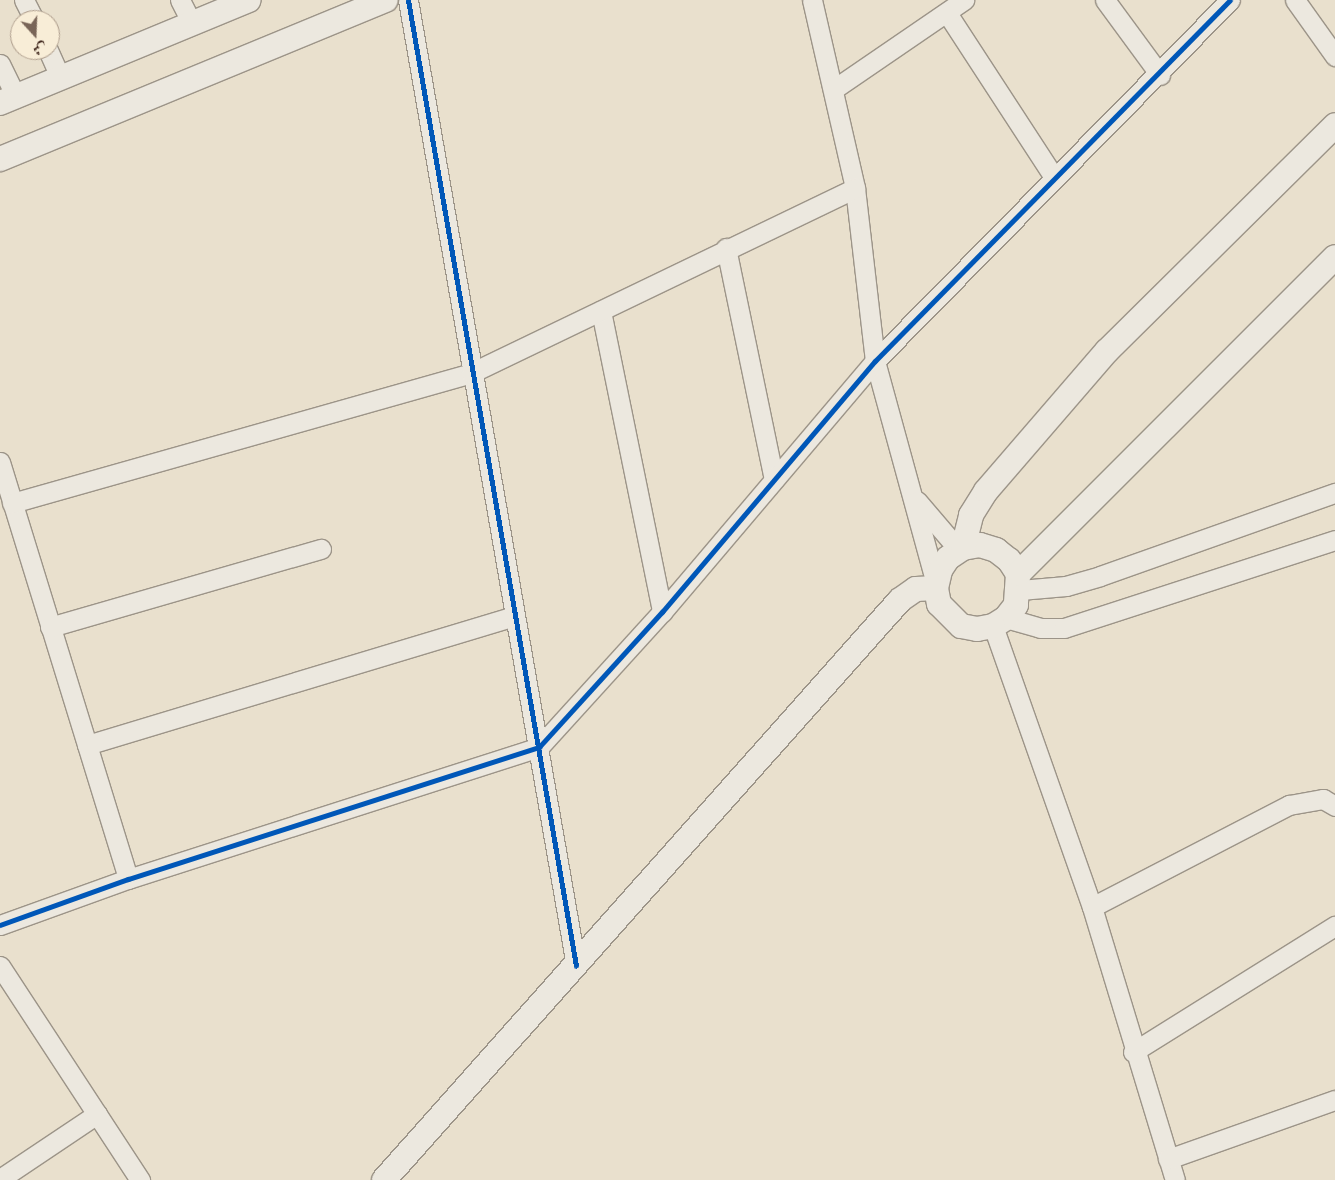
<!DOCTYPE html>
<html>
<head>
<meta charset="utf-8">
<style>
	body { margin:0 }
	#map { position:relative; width:1335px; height:1180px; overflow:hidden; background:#e9e0cd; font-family:Alegreya,Amiri,serif }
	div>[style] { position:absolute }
	.roads { filter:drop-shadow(1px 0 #9c9488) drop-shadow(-1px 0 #9c9488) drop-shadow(0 1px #9c9488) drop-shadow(0 -1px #9c9488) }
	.minor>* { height:19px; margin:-9.5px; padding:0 9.5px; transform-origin:9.5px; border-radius:9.5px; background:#ece8df }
	.tertiary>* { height:24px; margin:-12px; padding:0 12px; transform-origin:12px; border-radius:12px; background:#ece8df }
	.cycleway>* { height:5px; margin:-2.5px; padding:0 2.5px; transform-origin:2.5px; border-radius:2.5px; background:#0057b8 }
	span { translate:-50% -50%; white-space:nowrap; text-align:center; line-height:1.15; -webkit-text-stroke:4px #f8edd7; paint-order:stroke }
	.north { position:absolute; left:10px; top:10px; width:50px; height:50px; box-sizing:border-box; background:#f8edd7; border:1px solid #ad9c8b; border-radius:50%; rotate:160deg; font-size:14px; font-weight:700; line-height:20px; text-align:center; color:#3c2319 }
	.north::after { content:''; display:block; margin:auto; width:18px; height:22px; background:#796558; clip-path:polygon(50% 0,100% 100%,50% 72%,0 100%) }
</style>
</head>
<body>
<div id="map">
	<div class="roads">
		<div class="minor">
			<div style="left:24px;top:0;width:22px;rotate:63deg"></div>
			<div style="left:180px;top:0;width:27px;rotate:63deg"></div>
			<div style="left:408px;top:0;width:980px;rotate:80.13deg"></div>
			<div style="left:812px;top:0;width:193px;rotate:77.1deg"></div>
			<div style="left:855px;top:188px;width:174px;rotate:83.4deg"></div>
			<div style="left:875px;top:361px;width:231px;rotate:74.7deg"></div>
			<div style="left:1105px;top:0;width:93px;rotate:53.7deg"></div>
			<div style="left:1295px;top:0;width:69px;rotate:54.5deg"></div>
			<div style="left:947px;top:13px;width:196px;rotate:56.9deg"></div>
			<div style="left:48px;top:50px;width:30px;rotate:66deg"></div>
			<div style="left:0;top:64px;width:37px;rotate:64deg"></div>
			<div style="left:834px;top:89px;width:158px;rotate:-34.4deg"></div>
			<div style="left:726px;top:248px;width:236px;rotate:78.3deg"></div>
			<div style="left:601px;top:311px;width:307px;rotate:78.5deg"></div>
			<div style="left:0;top:462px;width:436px;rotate:72.9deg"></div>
			<div style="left:917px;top:501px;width:65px;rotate:49.4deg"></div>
			<div style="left:12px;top:503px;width:477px;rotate:-15.8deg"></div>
			<div style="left:471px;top:373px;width:426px;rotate:-25.7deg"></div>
			<div style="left:1020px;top:590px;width:46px;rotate:-5deg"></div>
			<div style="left:1066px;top:586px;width:35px;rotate:-16deg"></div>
			<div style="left:1100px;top:576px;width:249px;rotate:-19.5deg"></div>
			<div style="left:1006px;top:618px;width:35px;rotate:16deg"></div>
			<div style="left:1040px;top:628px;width:24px"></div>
			<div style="left:1064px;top:628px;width:285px;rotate:-18deg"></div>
			<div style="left:993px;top:626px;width:298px;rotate:70.6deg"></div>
			<div style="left:1092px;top:907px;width:285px;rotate:73.1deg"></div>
			<div style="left:50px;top:627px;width:282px;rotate:-16.1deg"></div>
			<div style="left:87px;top:745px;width:447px;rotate:-16.8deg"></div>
			<div style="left:1092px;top:907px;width:222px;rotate:-27.4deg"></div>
			<div style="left:1289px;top:805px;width:35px;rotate:-10deg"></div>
			<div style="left:1323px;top:799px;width:14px;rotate:30deg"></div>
			<div style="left:0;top:925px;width:136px;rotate:-19.8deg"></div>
			<div style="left:128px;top:879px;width:432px;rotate:-17.8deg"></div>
			<div style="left:539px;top:747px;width:183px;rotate:-47.7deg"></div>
			<div style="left:662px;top:612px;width:329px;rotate:-49.7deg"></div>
			<div style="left:875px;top:361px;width:506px;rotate:-45.48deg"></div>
			<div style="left:0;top:966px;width:256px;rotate:56.8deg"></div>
			<div style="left:1133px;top:1052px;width:238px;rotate:-32deg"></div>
			<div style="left:1168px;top:1159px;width:177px;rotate:-19.5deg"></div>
			<div style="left:0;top:1179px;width:117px;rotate:-33.8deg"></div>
		</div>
		<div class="tertiary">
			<div style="left:0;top:103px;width:269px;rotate:-22.5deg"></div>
			<div style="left:0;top:159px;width:417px;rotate:-22.4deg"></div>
			<div style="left:963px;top:548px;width:17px;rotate:-10deg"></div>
			<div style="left:980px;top:545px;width:17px;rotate:17deg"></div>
			<div style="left:996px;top:550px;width:16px;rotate:38deg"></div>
			<div style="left:1009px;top:560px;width:17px;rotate:57deg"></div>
			<div style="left:1018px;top:574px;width:31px;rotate:94deg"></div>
			<div style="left:1016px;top:605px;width:16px;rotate:128deg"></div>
			<div style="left:1006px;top:618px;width:15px;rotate:148deg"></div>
			<div style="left:993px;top:626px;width:16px;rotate:169deg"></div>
			<div style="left:977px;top:629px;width:16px;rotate:-169deg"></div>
			<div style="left:961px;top:626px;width:31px;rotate:-135deg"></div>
			<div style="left:939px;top:604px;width:16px;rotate:-101deg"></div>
			<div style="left:936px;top:588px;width:18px;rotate:-77deg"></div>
			<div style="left:940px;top:570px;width:14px;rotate:-56deg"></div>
			<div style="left:948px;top:558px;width:18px;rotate:-34deg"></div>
			<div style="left:963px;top:548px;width:34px;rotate:-76deg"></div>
			<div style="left:971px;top:515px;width:28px;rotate:-58deg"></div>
			<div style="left:986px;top:491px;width:185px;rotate:-49.2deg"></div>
			<div style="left:1107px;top:351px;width:321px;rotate:-44.7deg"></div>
			<div style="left:1018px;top:574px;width:448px;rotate:-45deg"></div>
			<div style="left:384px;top:1180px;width:776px;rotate:-48.34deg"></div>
			<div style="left:900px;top:600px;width:19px;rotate:-35deg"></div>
			<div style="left:916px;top:589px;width:20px;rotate:-3deg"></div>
		</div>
	</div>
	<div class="cycleway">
		<div style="left:408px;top:0;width:980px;rotate:80.13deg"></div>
		<div style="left:0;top:925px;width:136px;rotate:-19.8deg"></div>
		<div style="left:128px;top:879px;width:432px;rotate:-17.8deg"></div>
		<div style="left:539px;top:747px;width:183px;rotate:-47.7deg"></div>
		<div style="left:662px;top:612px;width:329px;rotate:-49.7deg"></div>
		<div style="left:875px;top:361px;width:506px;rotate:-45.48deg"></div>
	</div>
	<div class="north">ش</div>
</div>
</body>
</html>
